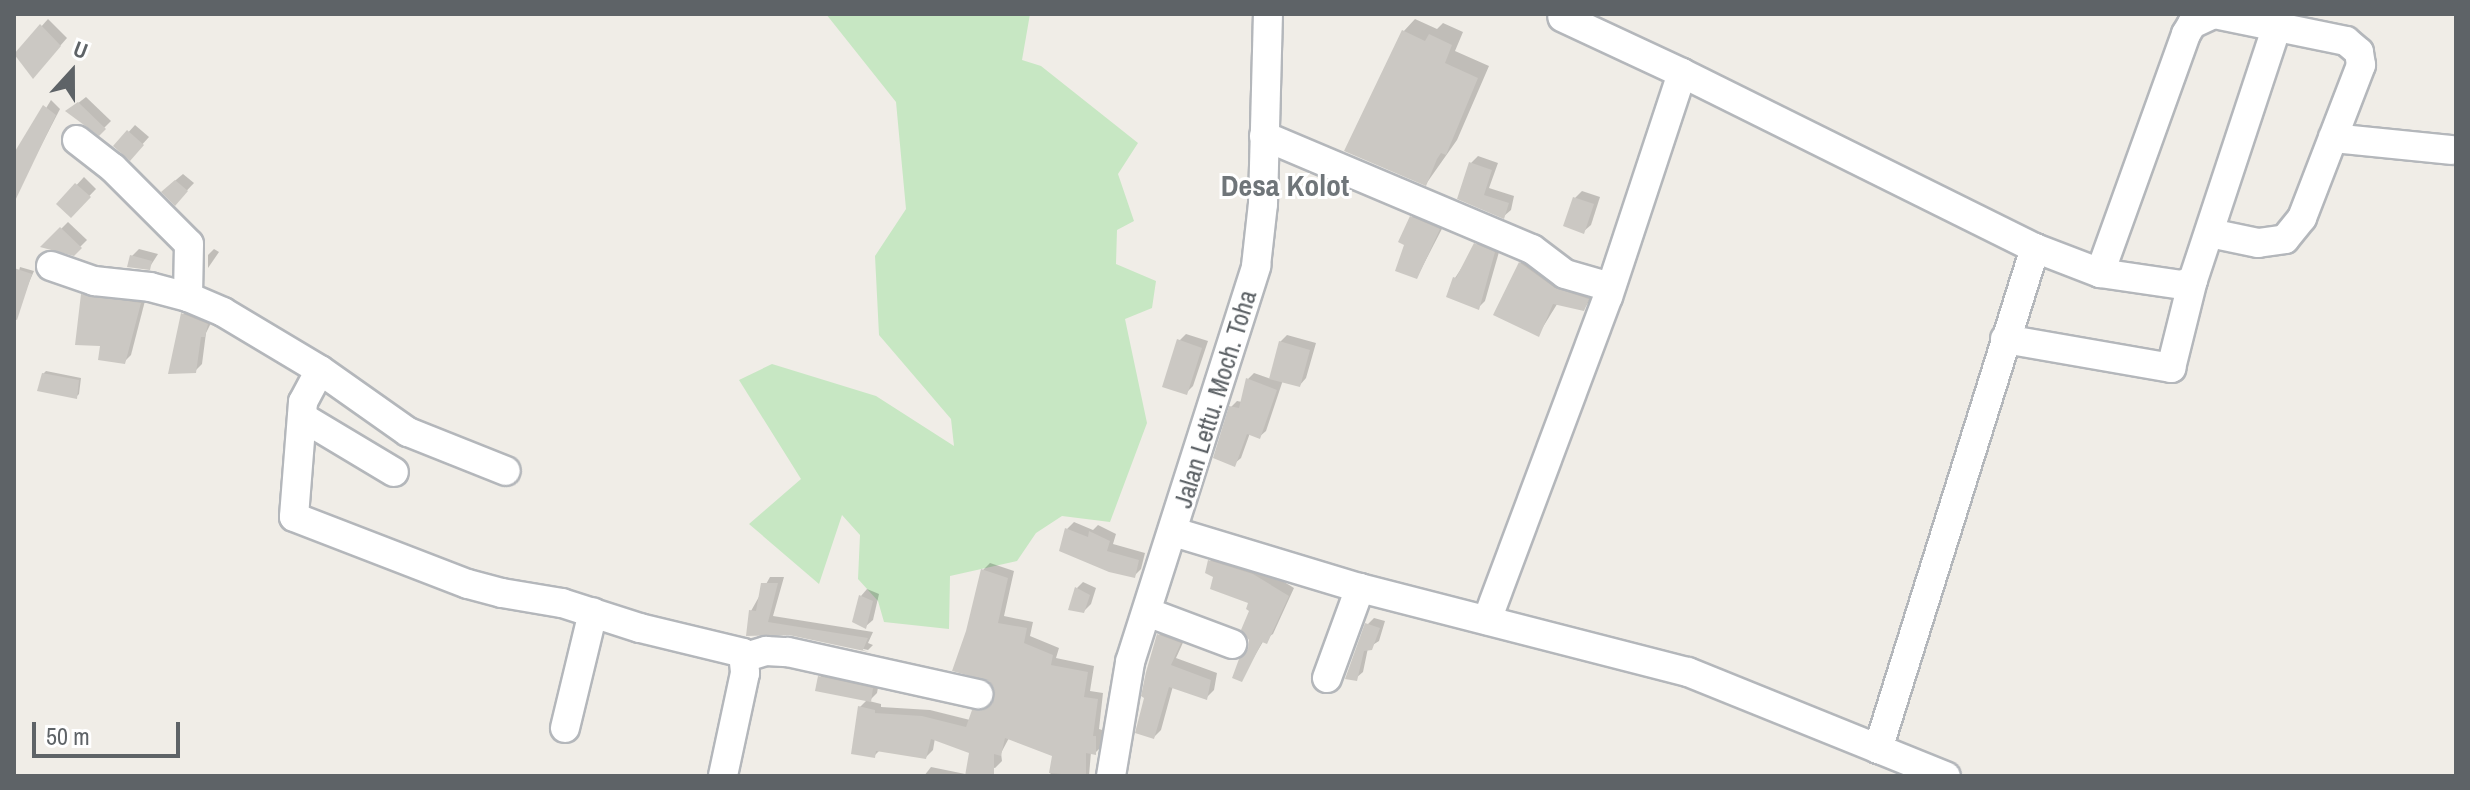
<!DOCTYPE html>
<html>
<head>
<meta charset="utf-8">
<style>
	body { margin:0 }
	#map { position:relative; width:2470px; height:790px; overflow:hidden; background:#f0ede7; font-family:"Archivo Narrow",sans-serif }
	div>[style] { position:absolute }
	.green>* { inset:0; background:#c7e7c3 }
	.shadow>* { inset:0; background:#0003 }
	.building>* { inset:0; background:#cbc8c3 }
	.roads { filter:drop-shadow(2px 0 #b4b7bb) drop-shadow(-2px 0 #b4b7bb) drop-shadow(0 2px #b4b7bb) drop-shadow(0 -2px #b4b7bb) }
	.minor>* { height:28px; margin:-14px; padding:0 14px; transform-origin:14px; border-radius:14px; background:#fff }
	span { translate:-50% -50%; white-space:nowrap; text-align:center; line-height:1.15; -webkit-text-stroke:6px #fff; paint-order:stroke }
	.street-label { font-size:26px; color:#5e6367 }
	.quarter-label { font-size:30px; color:#6f7579; font-weight:700 }
	.frame { position:absolute; inset:0; border:16px solid #5e6367; pointer-events:none }
	.north { position:absolute; left:32px; top:32px; width:80px; height:80px; -webkit-text-stroke:6px #fff; paint-order:stroke; rotate:21deg; font-size:22px; font-weight:700; line-height:32px; text-align:center; color:#5e6367 }
	.north::after { content:''; display:block; margin:auto; width:28px; height:36px; background:#5e6367; clip-path:polygon(50% 0,100% 100%,50% 72%,0 100%) }
	.scale { position:absolute; left:32px; top:722px; width:148px; height:36px; box-sizing:border-box; border:4px solid #5e6367; border-top:0; padding-left:10px; font-size:24px; line-height:28px; white-space:nowrap; color:#5e6367; -webkit-text-stroke:6px #fff; paint-order:stroke }
</style>
</head>
<body>
<div id="map">
	<div class="green">
		<div style="clip-path:polygon(826px 14px,1030px 14px,1022px 60px,1041px 66px,1138px 143px,1118px 174px,1134px 221px,1117px 230px,1116px 264px,1156px 281px,1152px 308px,1125px 319px,1147px 423px,1110px 522px,1062px 516px,1036px 533px,1017px 561px,950px 576px,949px 629px,884px 622px,878px 601px,858px 579px,860px 535px,842px 515px,819px 584px,749px 524px,801px 479px,739px 380px,772px 364px,876px 396px,954px 446px,951px 419px,879px 335px,875px 256px,906px 209px,896px 102px)"></div>
	</div>
	<div class="shadow">
		<div style="clip-path:polygon(48px 19px,67px 38px,39px 70px,17px 54px)"></div>
		<div style="clip-path:polygon(1415px 19px,1437px 29px,1443px 23px,1463px 32px,1455px 51px,1489px 66px,1457px 140px,1426px 184px,1403px 32px)"></div>
		<div style="clip-path:polygon(86px 97px,111px 121px,99px 133px,68px 111px)"></div>
		<div style="clip-path:polygon(51px 100px,60px 109px,16px 194px,14px 161px)"></div>
		<div style="clip-path:polygon(135px 125px,149px 137px,130px 158px,116px 146px)"></div>
		<div style="clip-path:polygon(1478px 156px,1498px 163px,1489px 188px,1514px 196px,1511px 210px,1504px 216px,1460px 198px,1471px 163px)"></div>
		<div style="clip-path:polygon(183px 174px,194px 183px,175px 203px,170px 185px)"></div>
		<div style="clip-path:polygon(84px 177px,96px 189px,71px 215px,59px 204px)"></div>
		<div style="clip-path:polygon(1582px 191px,1600px 197px,1591px 225px,1584px 231px,1575px 198px)"></div>
		<div style="clip-path:polygon(1418px 212px,1445px 223px,1417px 277px,1412px 217px)"></div>
		<div style="clip-path:polygon(68px 222px,87px 240px,73px 254px,44px 246px)"></div>
		<div style="clip-path:polygon(1482px 237px,1501px 245px,1485px 301px,1479px 307px,1455px 278px)"></div>
		<div style="clip-path:polygon(139px 249px,158px 254px,149px 268px,132px 256px)"></div>
		<div style="clip-path:polygon(214px 249px,219px 252px,208px 268px,208px 255px)"></div>
		<div style="clip-path:polygon(1527px 256px,1595px 292px,1584px 309px,1559px 301px,1538px 335px,1520px 263px)"></div>
		<div style="clip-path:polygon(20px 267px,34px 271px,24px 294px,14px 291px)"></div>
		<div style="clip-path:polygon(89px 289px,146px 297px,131px 355px,124px 362px,102px 344px,83px 295px)"></div>
		<div style="clip-path:polygon(190px 307px,214px 317px,206px 333px,202px 364px,195px 371px,170px 372px,183px 314px)"></div>
		<div style="clip-path:polygon(1186px 334px,1208px 341px,1193px 386px,1186px 393px,1179px 341px)"></div>
		<div style="clip-path:polygon(1287px 335px,1316px 343px,1306px 378px,1300px 385px,1283px 380px,1266px 431px,1259px 437px,1250px 433px,1241px 458px,1234px 464px,1231px 407px,1237px 401px,1242px 402px,1248px 379px,1254px 373px,1271px 379px,1280px 342px)"></div>
		<div style="clip-path:polygon(46px 371px,81px 378px,79px 394px,76px 397px,43px 374px)"></div>
		<div style="clip-path:polygon(1074px 522px,1093px 530px,1098px 525px,1116px 534px,1113px 544px,1145px 553px,1141px 569px,1134px 576px,1067px 529px)"></div>
		<div style="clip-path:polygon(1216px 554px,1260px 567px,1294px 588px,1273px 634px,1264px 640px,1241px 679px,1250px 650px,1251px 601px,1215px 576px,1210px 561px)"></div>
		<div style="clip-path:polygon(990px 563px,1014px 571px,1004px 616px,1033px 622px,1030px 636px,1059px 648px,1056px 658px,1094px 666px,1090px 691px,1103px 693px,1099px 729px,1102px 730px,1102px 746px,1095px 753px,1091px 752px,1089px 776px,1050px 776px,1054px 755px,1009px 738px,1001px 753px,1002px 761px,995px 768px,969px 763px,971px 752px,935px 738px,933px 750px,926px 757px,880px 750px,874px 756px,860px 707px,868px 699px,820px 677px,827px 670px,879px 682px,877px 693px,869px 701px,881px 704px,881px 707px,930px 710px,970px 720px,981px 704px,994px 703px,996px 689px,968px 631px,983px 570px)"></div>
		<div style="clip-path:polygon(770px 577px,784px 577px,773px 616px,873px 632px,868px 643px,873px 645px,868px 650px,789px 633px,748px 634px,751px 611px)"></div>
		<div style="clip-path:polygon(1083px 582px,1096px 588px,1091px 604px,1084px 611px,1077px 588px)"></div>
		<div style="clip-path:polygon(867px 589px,879px 594px,873px 620px,866px 626px,861px 596px)"></div>
		<div style="clip-path:polygon(1374px 618px,1385px 621px,1379px 641px,1368px 648px,1363px 672px,1356px 678px,1367px 625px)"></div>
		<div style="clip-path:polygon(1165px 628px,1186px 636px,1176px 658px,1217px 673px,1214px 690px,1207px 697px,1173px 686px,1161px 730px,1154px 737px,1147px 697px,1159px 635px)"></div>
		<div style="clip-path:polygon(931px 767px,975px 776px,924px 776px)"></div>
	</div>
	<div class="building">
		<div style="clip-path:polygon(40px 24px,61px 46px,33px 79px,14px 54px)"></div>
		<div style="clip-path:polygon(1402px 30px,1425px 41px,1429px 34px,1452px 45px,1445px 63px,1478px 78px,1446px 155px,1441px 153px,1437px 159px,1426px 186px,1344px 151px)"></div>
		<div style="clip-path:polygon(78px 102px,106px 129px,99px 136px,65px 111px)"></div>
		<div style="clip-path:polygon(43px 105px,56px 115px,14px 203px,14px 153px)"></div>
		<div style="clip-path:polygon(127px 130px,144px 145px,130px 161px,113px 146px)"></div>
		<div style="clip-path:polygon(1469px 162px,1492px 170px,1484px 195px,1509px 203px,1504px 219px,1457px 199px)"></div>
		<div style="clip-path:polygon(175px 180px,188px 191px,175px 206px,161px 192px)"></div>
		<div style="clip-path:polygon(75px 183px,91px 197px,71px 218px,56px 204px)"></div>
		<div style="clip-path:polygon(1573px 197px,1594px 204px,1584px 234px,1563px 226px)"></div>
		<div style="clip-path:polygon(1410px 216px,1440px 229px,1417px 279px,1395px 271px,1404px 245px,1398px 242px)"></div>
		<div style="clip-path:polygon(60px 227px,82px 248px,74px 256px,40px 247px)"></div>
		<div style="clip-path:polygon(1474px 243px,1495px 252px,1479px 310px,1446px 297px,1453px 277px,1456px 278px)"></div>
		<div style="clip-path:polygon(130px 255px,152px 261px,150px 270px,127px 267px)"></div>
		<div style="clip-path:polygon(1519px 262px,1555px 288px,1589px 299px,1584px 311px,1553px 304px,1539px 337px,1493px 315px)"></div>
		<div style="clip-path:polygon(14px 268px,32px 274px,17px 320px,14px 319px)"></div>
		<div style="clip-path:polygon(81px 294px,141px 303px,125px 364px,98px 360px,100px 346px,75px 345px)"></div>
		<div style="clip-path:polygon(181px 313px,208px 324px,205px 337px,201px 337px,196px 373px,168px 374px)"></div>
		<div style="clip-path:polygon(1177px 339px,1202px 348px,1187px 395px,1162px 387px)"></div>
		<div style="clip-path:polygon(1279px 341px,1310px 350px,1300px 387px,1269px 379px)"></div>
		<div style="clip-path:polygon(42px 373px,79px 380px,77px 399px,37px 391px)"></div>
		<div style="clip-path:polygon(1246px 378px,1277px 390px,1260px 439px,1247px 434px,1235px 467px,1213px 458px,1229px 406px,1239px 408px)"></div>
		<div style="clip-path:polygon(1065px 528px,1088px 537px,1089px 531px,1110px 541px,1107px 551px,1139px 560px,1135px 578px,1109px 572px,1059px 551px)"></div>
		<div style="clip-path:polygon(1208px 560px,1253px 574px,1289px 596px,1267px 644px,1262px 642px,1242px 682px,1232px 678px,1239px 659px,1248px 649px,1249px 640px,1241px 630px,1249px 611px,1246px 609px,1248px 603px,1210px 589px,1213px 577px,1205px 573px)"></div>
		<div style="clip-path:polygon(981px 569px,1008px 578px,998px 623px,1027px 628px,1024px 643px,1053px 655px,1051px 665px,1088px 672px,1084px 697px,1098px 699px,1093px 736px,1096px 736px,1096px 755px,1086px 753px,1086px 776px,1049px 773px,1052px 756px,1005px 738px,1001px 756px,994px 754px,994px 776px,965px 776px,969px 753px,931px 739px,926px 759px,876px 751px,875px 758px,851px 754px,858px 706px,875px 710px,875px 713px,922px 716px,966px 727px,972px 710px,982px 710px,991px 705px,994px 690px,989px 681px,952px 671px,966px 631px)"></div>
		<div style="clip-path:polygon(761px 583px,778px 583px,768px 622px,868px 638px,863px 650px,869px 652px,789px 635px,746px 636px,749px 610px,756px 611px)"></div>
		<div style="clip-path:polygon(1075px 587px,1090px 595px,1084px 613px,1068px 610px)"></div>
		<div style="clip-path:polygon(859px 595px,873px 601px,866px 629px,852px 622px)"></div>
		<div style="clip-path:polygon(1365px 623px,1380px 628px,1372px 650px,1364px 651px,1357px 681px,1345px 679px)"></div>
		<div style="clip-path:polygon(1157px 634px,1181px 643px,1171px 665px,1211px 680px,1207px 700px,1169px 687px,1154px 739px,1135px 733px,1144px 698px,1141px 696px,1146px 672px)"></div>
		<div style="clip-path:polygon(818px 676px,873px 688px,871px 702px,815px 691px)"></div>
	</div>
	<div class="roads">
		<div class="minor">
			<div style="left:1682px;top:73px;width:394px;rotate:26.4deg"></div>
			<div style="left:1264px;top:136px;width:291px;rotate:22.9deg"></div>
			<div style="left:1532px;top:249px;width:41px;rotate:37.1deg"></div>
			<div style="left:1565px;top:274px;width:47px;rotate:16.1deg"></div>
			<div style="left:2333px;top:138px;width:119px;rotate:5.8deg"></div>
			<div style="left:77px;top:140px;width:46px;rotate:37.9deg"></div>
			<div style="left:113px;top:168px;width:107px;rotate:45deg"></div>
			<div style="left:189px;top:244px;width:53px;rotate:91.1deg"></div>
			<div style="left:2210px;top:233px;width:49px;rotate:11.8deg"></div>
			<div style="left:2258px;top:243px;width:27px;rotate:-8deg"></div>
			<div style="left:2285px;top:239px;width:27px;rotate:-51deg"></div>
			<div style="left:2302px;top:218px;width:164px;rotate:-68.9deg"></div>
			<div style="left:2361px;top:65px;width:13px;rotate:-99deg"></div>
			<div style="left:2359px;top:52px;width:17px;rotate:-140deg"></div>
			<div style="left:2346px;top:41px;width:134px;rotate:-168.4deg"></div>
			<div style="left:51px;top:266px;width:46px;rotate:19.2deg"></div>
			<div style="left:94px;top:281px;width:56px;rotate:6.1deg"></div>
			<div style="left:150px;top:287px;width:39px;rotate:15deg"></div>
			<div style="left:188px;top:297px;width:38px;rotate:23deg"></div>
			<div style="left:223px;top:312px;width:113px;rotate:30.9deg"></div>
			<div style="left:320px;top:370px;width:108px;rotate:35.2deg"></div>
			<div style="left:408px;top:432px;width:105px;rotate:21.7deg"></div>
			<div style="left:2100px;top:273px;width:254px;rotate:-70.2deg"></div>
			<div style="left:2186px;top:34px;width:12px;rotate:-59deg"></div>
			<div style="left:2192px;top:24px;width:23px;rotate:-25deg"></div>
			<div style="left:2005px;top:339px;width:169px;rotate:9.9deg"></div>
			<div style="left:2171px;top:368px;width:91px;rotate:-76deg"></div>
			<div style="left:320px;top:370px;width:36px;rotate:118deg"></div>
			<div style="left:303px;top:402px;width:115px;rotate:94.5deg"></div>
			<div style="left:294px;top:517px;width:186px;rotate:21.1deg"></div>
			<div style="left:468px;top:584px;width:35px;rotate:15deg"></div>
			<div style="left:502px;top:593px;width:61px;rotate:9.5deg"></div>
			<div style="left:562px;top:603px;width:82px;rotate:17.8deg"></div>
			<div style="left:640px;top:628px;width:106px;rotate:13.6deg"></div>
			<div style="left:743px;top:653px;width:20px;rotate:84deg"></div>
			<div style="left:745px;top:673px;width:105px;rotate:102.1deg"></div>
			<div style="left:302px;top:417px;width:107px;rotate:30.9deg"></div>
			<div style="left:1174px;top:532px;width:194px;rotate:16.8deg"></div>
			<div style="left:1360px;top:588px;width:339px;rotate:14.4deg"></div>
			<div style="left:1688px;top:672px;width:278px;rotate:22deg"></div>
			<div style="left:1147px;top:612px;width:91px;rotate:20.6deg"></div>
			<div style="left:1487px;top:620px;width:345px;rotate:-69.5deg"></div>
			<div style="left:1608px;top:297px;width:236px;rotate:-71.7deg"></div>
			<div style="left:1682px;top:73px;width:132px;rotate:-155deg"></div>
			<div style="left:746px;top:657px;width:21px;rotate:-17deg"></div>
			<div style="left:766px;top:651px;width:22px;rotate:3deg"></div>
			<div style="left:788px;top:652px;width:195px;rotate:12.5deg"></div>
			<div style="left:1327px;top:678px;width:96px;rotate:-69.9deg"></div>
			<div style="left:565px;top:728px;width:119px;rotate:-76.4deg"></div>
			<div style="left:1878px;top:749px;width:525px;rotate:-72.6deg"></div>
			<div style="left:2035px;top:248px;width:70px;rotate:21deg"></div>
			<div style="left:2100px;top:273px;width:83px;rotate:8.3deg"></div>
			<div style="left:2182px;top:285px;width:12px;rotate:-24deg"></div>
			<div style="left:2193px;top:280px;width:268px;rotate:-71.7deg"></div>
			<div style="left:1111px;top:776px;width:116px;rotate:-80.5deg"></div>
			<div style="left:1130px;top:662px;width:416px;rotate:-72.3deg"></div>
			<div style="left:1256px;top:266px;width:62px;rotate:-83.6deg"></div>
			<div style="left:1263px;top:204px;width:190px;rotate:-88.5deg"></div>
		</div>
	</div>
	<div class="street-label">
		<span style="left:1215px;top:399px;rotate:-73deg">Jalan Lettu. Moch. Toha</span>
	</div>
	<div class="quarter-label">
		<span style="left:1285px;top:185px">Desa Kolot</span>
	</div>
	<div class="frame"></div>
	<div class="north">U</div>
	<div class="scale">50 m</div>
</div>
</body>
</html>
